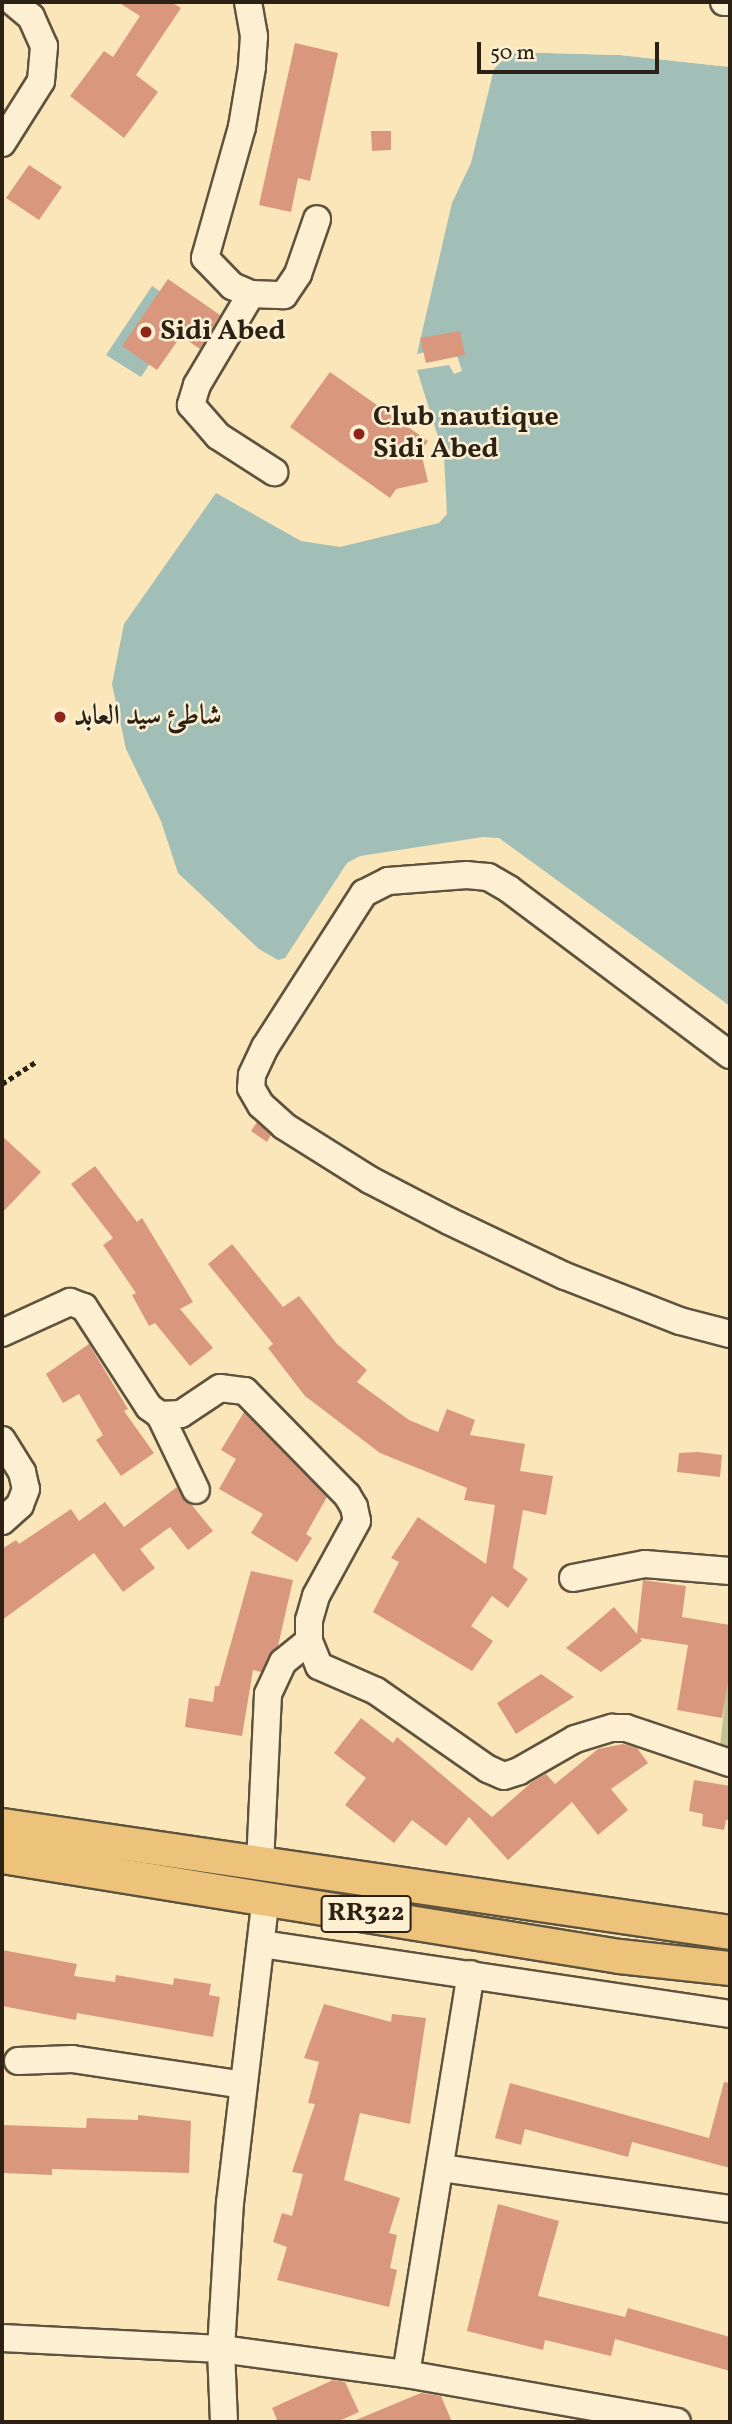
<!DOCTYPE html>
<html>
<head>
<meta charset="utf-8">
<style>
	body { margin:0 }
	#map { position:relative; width:732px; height:2424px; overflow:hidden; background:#fae6b9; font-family:Vollkorn,Amiri,serif }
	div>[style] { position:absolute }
	.green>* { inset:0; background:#bec58f }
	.water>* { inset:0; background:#a1beb7 }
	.pier>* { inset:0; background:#fae6b9 }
	.building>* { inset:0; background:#d9987e }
	.path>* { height:4.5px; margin-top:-2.25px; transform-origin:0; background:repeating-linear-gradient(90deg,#2b2215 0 5px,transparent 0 8.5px) }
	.roads { filter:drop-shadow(2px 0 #5f533e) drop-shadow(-2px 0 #5f533e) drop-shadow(0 2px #5f533e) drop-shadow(0 -2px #5f533e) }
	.minor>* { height:26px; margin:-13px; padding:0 13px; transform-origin:13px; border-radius:13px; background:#fcefd2 }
	.major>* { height:33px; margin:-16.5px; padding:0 16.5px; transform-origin:16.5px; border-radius:16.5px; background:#edc37c }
	.dots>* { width:19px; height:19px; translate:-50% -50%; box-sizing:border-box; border:4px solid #fcefd2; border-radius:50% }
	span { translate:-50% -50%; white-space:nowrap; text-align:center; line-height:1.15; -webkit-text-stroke:5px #fcefd2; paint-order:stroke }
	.shield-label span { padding:2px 5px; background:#fcefd2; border:2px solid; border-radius:5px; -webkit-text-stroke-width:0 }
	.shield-label { font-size:26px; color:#2b2215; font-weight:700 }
	.poi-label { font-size:28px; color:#2b2215; font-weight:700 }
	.left { translate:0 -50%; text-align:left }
	.frame { position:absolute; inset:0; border:4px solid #2b2215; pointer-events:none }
	.scale { position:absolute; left:477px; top:42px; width:182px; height:32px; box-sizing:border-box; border:4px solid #2b2215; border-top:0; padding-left:9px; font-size:21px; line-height:24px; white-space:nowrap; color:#2b2215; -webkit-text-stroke:5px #fcefd2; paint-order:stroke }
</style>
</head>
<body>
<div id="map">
	<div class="green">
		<div style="clip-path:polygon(730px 1653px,730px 1747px,720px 1746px)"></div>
	</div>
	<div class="water">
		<div style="clip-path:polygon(511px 52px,620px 55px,730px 67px,730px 1006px,499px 838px,483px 837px,360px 856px,347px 863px,285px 958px,278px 960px,259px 949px,178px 873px,161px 821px,126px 749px,112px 684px,124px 624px,216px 493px,301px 541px,340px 547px,439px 523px,447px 514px,444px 456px,417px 370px,417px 354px,452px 203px,471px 163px,494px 69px)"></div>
		<div style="clip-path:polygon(152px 286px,186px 308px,141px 377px,106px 355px)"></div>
	</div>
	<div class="pier">
		<div style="clip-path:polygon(511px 49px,620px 52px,730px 67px,620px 55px,506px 52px)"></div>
		<div style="clip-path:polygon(452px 340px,462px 371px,454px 374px,449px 365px,417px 370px,417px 354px,445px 348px)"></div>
	</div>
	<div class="building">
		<div style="clip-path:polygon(118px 2px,171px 2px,181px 8px,136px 75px,158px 92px,124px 138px,70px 96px,104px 51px,113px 57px,140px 16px)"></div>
		<div style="clip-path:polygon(295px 43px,338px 53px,310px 181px,298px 178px,291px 212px,259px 205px)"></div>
		<div style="clip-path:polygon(371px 131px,391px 131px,391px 150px,372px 151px)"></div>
		<div style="clip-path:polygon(29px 165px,62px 187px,39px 220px,6px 198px)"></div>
		<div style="clip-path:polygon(168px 279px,220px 315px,200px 349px,181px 336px,157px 370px,122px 346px)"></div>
		<div style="clip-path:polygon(460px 331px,465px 355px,426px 363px,420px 338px)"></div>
		<div style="clip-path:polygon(330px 372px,428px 441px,421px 452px,428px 482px,396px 489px,390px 498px,290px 427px)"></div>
		<div style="clip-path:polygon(257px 1122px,271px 1135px,267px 1142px,251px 1131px)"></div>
		<div style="clip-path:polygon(2px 1136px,41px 1172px,2px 1213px)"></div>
		<div style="clip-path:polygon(95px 1166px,137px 1222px,142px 1218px,193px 1302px,180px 1309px,213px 1348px,190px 1366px,155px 1323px,149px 1326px,132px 1295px,136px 1293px,103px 1245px,113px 1238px,71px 1184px)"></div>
		<div style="clip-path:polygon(232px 1244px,283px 1307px,299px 1296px,337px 1344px,367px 1370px,357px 1382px,409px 1420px,438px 1432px,447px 1409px,475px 1420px,470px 1435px,525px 1444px,520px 1471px,553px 1476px,546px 1515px,523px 1510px,513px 1568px,528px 1579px,508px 1608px,492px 1596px,471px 1626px,493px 1641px,472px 1671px,373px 1612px,399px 1562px,391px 1558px,418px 1517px,486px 1564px,495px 1505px,464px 1500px,467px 1488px,380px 1453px,305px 1396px,268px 1348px,273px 1344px,208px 1264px)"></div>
		<div style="clip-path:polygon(89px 1344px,128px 1409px,124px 1411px,154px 1453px,121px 1476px,96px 1440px,103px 1435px,79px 1394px,63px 1403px,46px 1374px)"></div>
		<div style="clip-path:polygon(244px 1412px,327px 1497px,306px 1534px,312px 1538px,297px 1562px,251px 1533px,263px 1514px,219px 1489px,236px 1459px,221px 1450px)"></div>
		<div style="clip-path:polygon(698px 1452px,722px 1455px,720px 1477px,677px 1472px,679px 1453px)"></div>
		<div style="clip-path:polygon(177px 1487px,213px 1531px,188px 1550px,170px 1527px,140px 1549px,155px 1568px,123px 1592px,94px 1553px,2px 1620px,2px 1549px,16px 1540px,19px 1544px,71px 1509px,79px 1521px,105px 1502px,124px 1527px)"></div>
		<div style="clip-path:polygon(251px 1571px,293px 1580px,278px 1646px,261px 1672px,253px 1670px,242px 1736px,185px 1727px,189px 1698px,213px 1702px,215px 1686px,219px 1686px)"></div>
		<div style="clip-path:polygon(643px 1580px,686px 1586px,682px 1617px,730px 1625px,730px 1669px,722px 1718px,677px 1710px,688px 1645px,640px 1638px,642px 1641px,601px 1672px,566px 1648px,614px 1607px,637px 1634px)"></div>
		<div style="clip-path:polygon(541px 1674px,574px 1697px,516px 1734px,497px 1703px)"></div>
		<div style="clip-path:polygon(361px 1718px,393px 1743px,397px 1737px,492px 1817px,532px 1782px,546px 1774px,555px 1784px,598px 1749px,623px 1744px,637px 1748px,648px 1763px,611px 1789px,628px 1810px,598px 1835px,572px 1802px,508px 1860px,469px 1817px,446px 1846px,412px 1820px,394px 1843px,345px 1805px,366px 1778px,334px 1753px)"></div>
		<div style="clip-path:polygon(694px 1780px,730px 1786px,730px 1820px,726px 1820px,724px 1830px,702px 1826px,703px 1814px,689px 1811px)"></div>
		<div style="clip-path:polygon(2px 1950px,77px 1964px,74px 1976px,115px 1982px,116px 1975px,173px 1985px,174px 1978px,211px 1984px,209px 1995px,220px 1997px,213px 2037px,77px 2013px,76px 2020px,2px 2006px)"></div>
		<div style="clip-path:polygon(324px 2004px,391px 2022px,392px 2014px,426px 2018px,410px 2124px,360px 2113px,344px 2180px,400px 2198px,389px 2233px,397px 2235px,390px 2268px,397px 2270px,389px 2307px,277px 2280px,287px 2247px,273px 2242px,282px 2213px,292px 2216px,303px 2174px,292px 2172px,315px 2104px,308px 2103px,319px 2062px,304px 2058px)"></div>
		<div style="clip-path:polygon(724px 2082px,730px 2083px,730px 2168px,632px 2142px,628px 2157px,525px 2129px,521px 2145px,495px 2138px,510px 2083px,709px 2138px)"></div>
		<div style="clip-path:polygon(138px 2115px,191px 2121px,189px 2173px,52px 2169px,52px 2175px,2px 2173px,2px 2125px,86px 2128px,87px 2118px,138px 2120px)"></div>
		<div style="clip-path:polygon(498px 2204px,559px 2221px,538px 2296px,625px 2317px,628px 2308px,730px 2337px,730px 2371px,615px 2339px,611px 2356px,545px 2340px,543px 2350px,467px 2331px)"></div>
		<div style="clip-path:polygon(333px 2380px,345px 2382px,359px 2412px,337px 2422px,278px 2422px,272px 2408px)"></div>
		<div style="clip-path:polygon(421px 2393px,441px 2396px,452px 2422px,351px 2422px)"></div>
	</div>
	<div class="path">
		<div style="left:2px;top:1084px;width:42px;rotate:-33.3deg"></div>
	</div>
	<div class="roads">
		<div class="minor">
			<div style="left:248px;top:2px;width:35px;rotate:80deg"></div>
			<div style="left:254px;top:36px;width:31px;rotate:94deg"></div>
			<div style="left:252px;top:67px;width:61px;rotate:99.5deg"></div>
			<div style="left:242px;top:127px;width:136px;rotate:105.8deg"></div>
			<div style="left:205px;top:258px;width:39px;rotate:46deg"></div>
			<div style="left:232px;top:286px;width:21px;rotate:23deg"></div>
			<div style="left:251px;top:294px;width:33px;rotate:2deg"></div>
			<div style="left:284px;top:295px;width:25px;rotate:-56deg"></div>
			<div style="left:298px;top:274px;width:58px;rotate:-70.9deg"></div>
			<div style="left:724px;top:2px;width:6px"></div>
			<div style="left:2px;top:143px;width:73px;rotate:-57.8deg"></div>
			<div style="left:41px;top:81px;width:35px;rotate:-85deg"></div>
			<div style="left:44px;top:46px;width:32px;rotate:-114deg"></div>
			<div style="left:31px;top:17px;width:23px;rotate:-140deg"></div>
			<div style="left:251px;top:294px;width:106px;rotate:120.7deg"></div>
			<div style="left:197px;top:385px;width:21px;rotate:107deg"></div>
			<div style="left:191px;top:405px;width:41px;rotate:48.9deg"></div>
			<div style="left:218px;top:436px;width:67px;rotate:32.7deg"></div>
			<div style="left:730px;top:1055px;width:276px;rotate:-143.1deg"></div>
			<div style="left:509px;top:889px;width:24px;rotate:-150deg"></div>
			<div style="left:488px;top:877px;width:21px;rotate:-175deg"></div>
			<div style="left:467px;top:875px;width:79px;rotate:175.7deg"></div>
			<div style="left:388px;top:881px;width:27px;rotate:153deg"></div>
			<div style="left:364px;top:893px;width:183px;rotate:122.7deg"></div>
			<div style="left:265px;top:1047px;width:31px;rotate:115deg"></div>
			<div style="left:252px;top:1075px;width:13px;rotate:94deg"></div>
			<div style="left:251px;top:1088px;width:20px;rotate:60deg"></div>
			<div style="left:261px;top:1105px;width:31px;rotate:42deg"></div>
			<div style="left:284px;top:1126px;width:102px;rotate:32.1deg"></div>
			<div style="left:370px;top:1180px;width:89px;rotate:27.4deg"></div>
			<div style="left:449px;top:1221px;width:128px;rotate:25.4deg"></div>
			<div style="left:565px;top:1276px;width:123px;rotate:21.4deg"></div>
			<div style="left:680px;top:1321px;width:52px;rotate:14.6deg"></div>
			<div style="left:2px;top:1333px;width:75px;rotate:-24.5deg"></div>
			<div style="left:70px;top:1302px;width:15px;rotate:20deg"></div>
			<div style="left:84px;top:1307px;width:119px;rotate:57deg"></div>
			<div style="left:149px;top:1407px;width:14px;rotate:36deg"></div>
			<div style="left:160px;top:1415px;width:21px;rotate:-3deg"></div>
			<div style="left:181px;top:1414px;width:47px;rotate:-33.7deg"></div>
			<div style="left:220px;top:1388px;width:25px;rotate:7deg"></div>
			<div style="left:245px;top:1391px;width:146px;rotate:45.6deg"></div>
			<div style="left:347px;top:1495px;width:14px;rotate:60deg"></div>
			<div style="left:354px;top:1507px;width:14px;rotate:78deg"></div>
			<div style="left:357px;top:1521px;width:85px;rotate:118.7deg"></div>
			<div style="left:316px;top:1596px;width:25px;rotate:106deg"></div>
			<div style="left:309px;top:1620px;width:21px;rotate:90deg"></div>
			<div style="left:309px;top:1641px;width:27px;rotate:68deg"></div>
			<div style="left:319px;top:1666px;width:62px;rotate:23.7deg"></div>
			<div style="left:376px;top:1691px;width:136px;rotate:34.9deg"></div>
			<div style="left:488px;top:1769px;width:17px;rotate:24deg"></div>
			<div style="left:504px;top:1776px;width:16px;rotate:-18deg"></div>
			<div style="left:519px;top:1771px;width:64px;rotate:-29.7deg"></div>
			<div style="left:575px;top:1739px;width:39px;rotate:-17deg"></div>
			<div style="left:612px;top:1728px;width:14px"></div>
			<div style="left:626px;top:1728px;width:110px;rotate:18.6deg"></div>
			<div style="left:160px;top:1415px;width:83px;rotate:64.4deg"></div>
			<div style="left:2px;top:1440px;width:38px;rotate:58deg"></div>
			<div style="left:22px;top:1472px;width:17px;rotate:77deg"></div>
			<div style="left:26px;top:1489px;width:17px;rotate:111deg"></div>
			<div style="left:20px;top:1505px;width:24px;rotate:138deg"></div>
			<div style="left:573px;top:1578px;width:73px;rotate:-11deg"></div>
			<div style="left:645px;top:1564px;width:85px;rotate:4.7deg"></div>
			<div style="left:260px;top:1864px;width:170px;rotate:-87.3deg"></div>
			<div style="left:268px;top:1694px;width:35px;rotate:-65deg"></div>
			<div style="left:283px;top:1662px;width:33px;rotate:-39deg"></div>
			<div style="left:262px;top:1944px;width:473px;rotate:8.5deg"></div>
			<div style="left:18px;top:2061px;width:54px;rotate:-2.1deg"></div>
			<div style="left:72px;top:2059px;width:173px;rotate:8.6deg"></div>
			<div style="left:441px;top:2168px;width:292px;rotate:8.1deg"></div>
			<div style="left:2px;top:2338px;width:219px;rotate:2.9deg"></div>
			<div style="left:221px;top:2349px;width:187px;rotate:7.7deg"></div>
			<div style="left:406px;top:2374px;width:275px;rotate:10deg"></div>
			<div style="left:406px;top:2374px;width:405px;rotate:-80.8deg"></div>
			<div style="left:224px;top:2422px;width:73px;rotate:-92.4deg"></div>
			<div style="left:221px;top:2349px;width:146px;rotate:-86.5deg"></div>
			<div style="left:230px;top:2203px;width:308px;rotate:-83.3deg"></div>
		</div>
		<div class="major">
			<div style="left:2px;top:1825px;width:736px;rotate:8.36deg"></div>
			<div style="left:2px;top:1856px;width:625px;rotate:9.21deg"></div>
			<div style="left:619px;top:1956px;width:112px;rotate:6.2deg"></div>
		</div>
	</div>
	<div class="dots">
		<div style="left:146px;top:332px;background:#8f2418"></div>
		<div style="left:359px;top:434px;background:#8f2418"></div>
		<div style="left:60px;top:717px;background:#8f2418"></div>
	</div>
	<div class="shield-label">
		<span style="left:366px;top:1914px">RR322</span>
	</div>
	<div class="poi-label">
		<span class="left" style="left:160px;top:332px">Sidi Abed</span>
		<span class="left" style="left:373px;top:434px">Club nautique<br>Sidi Abed</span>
		<span class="left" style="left:74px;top:717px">شاطئ سيد العابد</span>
	</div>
	<div class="frame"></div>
	<div class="scale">50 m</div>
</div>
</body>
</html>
